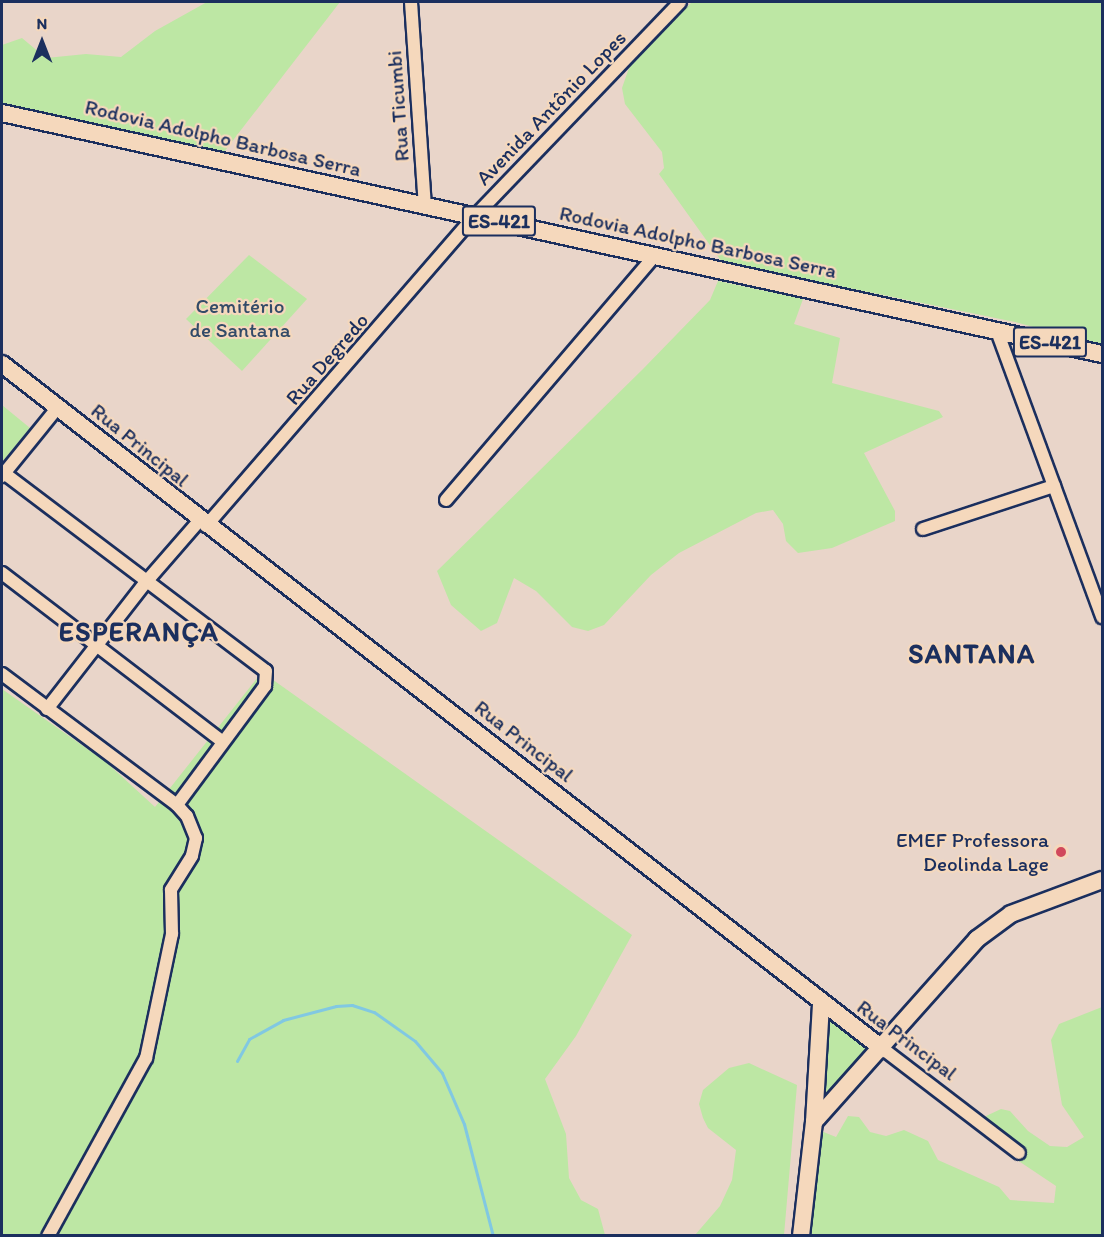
<!DOCTYPE html>
<html>
<head>
<meta charset="utf-8">
<style>
	body { margin:0 }
	#map { position:relative; width:1104px; height:1237px; overflow:hidden; background:#e9d5c9; font-family:Itim,sans-serif }
	div>[style] { position:absolute }
	.green>* { inset:0; background:#bde7a4 }
	.stream>* { height:3px; margin:-1.5px; padding:0 1.5px; transform-origin:1.5px; border-radius:1.5px; background:#81c8e2 }
	.roads { filter:drop-shadow(2px 0 #1b2f5e) drop-shadow(-2px 0 #1b2f5e) drop-shadow(0 2px #1b2f5e) drop-shadow(0 -2px #1b2f5e) }
	.minor>* { height:12px; margin:-6px; padding:0 6px; transform-origin:6px; border-radius:6px; background:#f5d8bc }
	.major>* { height:16px; margin:-8px; padding:0 8px; transform-origin:8px; border-radius:8px; background:#f5d8bc }
	.dots>* { width:16px; height:16px; translate:-50% -50%; box-sizing:border-box; border:3px solid #f5d8bc; border-radius:50% }
	span { translate:-50% -50%; white-space:nowrap; text-align:center; line-height:1.15; -webkit-text-stroke:4.5px #f5d8bc; paint-order:stroke }
	.shield-label span { padding:2px 4px; background:#f5d8bc; border:2px solid; border-radius:4px; -webkit-text-stroke-width:0 }
	.shield-label { font-size:20px; color:#1b2f5e; font-weight:700 }
	.street-label { font-size:21px; color:#1b2f5e }
	.park-label { font-size:21px; color:#334b68 }
	.poi-label { font-size:21px; color:#1b2f5e }
	.right { translate:-100% -50%; text-align:right }
	.district-label { font-size:27px; color:#1b2f5e; font-weight:700; letter-spacing:1.5px }
	.frame { position:absolute; inset:0; border:3px solid #1b2f5e; pointer-events:none }
	.north { position:absolute; left:12px; top:12px; width:60px; height:60px; -webkit-text-stroke:4px #f5d8bc; paint-order:stroke; rotate:0deg; font-size:16px; font-weight:700; line-height:24px; text-align:center; color:#1b2f5e }
	.north::after { content:''; display:block; margin:auto; width:21px; height:27px; background:#1b2f5e; clip-path:polygon(50% 0,100% 100%,50% 72%,0 100%) }
</style>
</head>
<body>
<div id="map">
	<div class="green">
		<div style="clip-path:polygon(207px 2px,340px 2px,224px 152px,2px 107px,2px 45px,22px 38px,46px 58px,86px 54px,121px 57px,155px 31px)"></div>
		<div style="clip-path:polygon(692px 2px,1102px 2px,1102px 346px,1015px 322px,722px 262px,659px 174px,664px 168px,662px 152px,625px 104px,622px 88px,631px 62px)"></div>
		<div style="clip-path:polygon(249px 255px,307px 299px,242px 371px,186px 319px)"></div>
		<div style="clip-path:polygon(718px 281px,803px 299px,794px 324px,840px 338px,832px 383px,939px 411px,943px 417px,864px 453px,895px 511px,895px 521px,832px 548px,798px 553px,786px 541px,783px 524px,773px 510px,756px 513px,679px 553px,651px 575px,604px 625px,588px 631px,572px 627px,536px 591px,514px 578px,497px 623px,481px 631px,451px 605px,437px 571px,643px 369px,710px 300px)"></div>
		<div style="clip-path:polygon(2px 405px,30px 428px,2px 462px)"></div>
		<div style="clip-path:polygon(262px 672px,632px 935px,576px 1036px,545px 1079px,566px 1134px,569px 1178px,581px 1200px,598px 1209px,605px 1235px,2px 1235px,2px 689px,106px 762px,155px 807px)"></div>
		<div style="clip-path:polygon(1102px 1007px,1102px 1235px,796px 1236px,816px 1129px,836px 1137px,848px 1116px,859px 1117px,870px 1132px,886px 1136px,904px 1130px,928px 1141px,938px 1160px,999px 1187px,1010px 1200px,1054px 1203px,1056px 1186px,989px 1141px,983px 1125px,986px 1116px,1001px 1109px,1010px 1111px,1028px 1131px,1050px 1146px,1067px 1147px,1084px 1137px,1062px 1105px,1051px 1040px,1059px 1024px)"></div>
		<div style="clip-path:polygon(828px 1017px,873px 1052px,823px 1103px)"></div>
		<div style="clip-path:polygon(749px 1063px,797px 1085px,784px 1235px,695px 1235px,720px 1206px,732px 1180px,736px 1150px,708px 1128px,703px 1118px,699px 1104px,703px 1090px,729px 1068px)"></div>
	</div>
	<div class="stream">
		<div style="left:237px;top:1061px;width:25px;rotate:-61deg"></div>
		<div style="left:249px;top:1039px;width:39px;rotate:-29deg"></div>
		<div style="left:283px;top:1020px;width:55px;rotate:-14.8deg"></div>
		<div style="left:336px;top:1006px;width:16px;rotate:-4deg"></div>
		<div style="left:352px;top:1005px;width:23px;rotate:18deg"></div>
		<div style="left:374px;top:1012px;width:50px;rotate:35.3deg"></div>
		<div style="left:415px;top:1041px;width:42px;rotate:49.8deg"></div>
		<div style="left:442px;top:1073px;width:56px;rotate:66.7deg"></div>
		<div style="left:464px;top:1124px;width:116px;rotate:75.5deg"></div>
	</div>
	<div class="roads">
		<div class="minor">
			<div style="left:411px;top:2px;width:205px;rotate:86.1deg"></div>
			<div style="left:997px;top:331px;width:305px;rotate:69.8deg"></div>
			<div style="left:4px;top:473px;width:328px;rotate:37.1deg"></div>
			<div style="left:266px;top:671px;width:15px;rotate:94deg"></div>
			<div style="left:265px;top:686px;width:148px;rotate:126.5deg"></div>
			<div style="left:2px;top:476px;width:89px;rotate:-50.9deg"></div>
			<div style="left:446px;top:500px;width:322px;rotate:-49.5deg"></div>
			<div style="left:206px;top:526px;width:410px;rotate:-49.1deg"></div>
			<div style="left:475px;top:216px;width:296px;rotate:-46.2deg"></div>
			<div style="left:923px;top:529px;width:138px;rotate:-18.2deg"></div>
			<div style="left:2px;top:573px;width:277px;rotate:37.4deg"></div>
			<div style="left:2px;top:674px;width:219px;rotate:36.8deg"></div>
			<div style="left:177px;top:805px;width:15px;rotate:48deg"></div>
			<div style="left:187px;top:816px;width:24px;rotate:68deg"></div>
			<div style="left:196px;top:838px;width:18px;rotate:103deg"></div>
			<div style="left:192px;top:856px;width:40px;rotate:122deg"></div>
			<div style="left:171px;top:890px;width:44px;rotate:88.7deg"></div>
			<div style="left:172px;top:934px;width:127px;rotate:101.8deg"></div>
			<div style="left:146px;top:1058px;width:203px;rotate:118.8deg"></div>
			<div style="left:47px;top:709px;width:161px;rotate:-52.1deg"></div>
			<div style="left:146px;top:582px;width:81px;rotate:-49deg"></div>
			<div style="left:883px;top:1049px;width:171px;rotate:37.4deg"></div>
		</div>
		<div class="major">
			<div style="left:2px;top:113px;width:1126px;rotate:12.36deg"></div>
			<div style="left:2px;top:364px;width:1116px;rotate:37.87deg"></div>
			<div style="left:814px;top:1122px;width:245px;rotate:-48.3deg"></div>
			<div style="left:977px;top:939px;width:42px;rotate:-36.3deg"></div>
			<div style="left:1011px;top:914px;width:97px;rotate:-20.5deg"></div>
			<div style="left:801px;top:1236px;width:115px;rotate:-83.5deg"></div>
			<div style="left:814px;top:1122px;width:119px;rotate:-86.6deg"></div>
		</div>
	</div>
	<div class="dots">
		<div style="left:1061px;top:852px;background:#d1495b"></div>
	</div>
	<div class="shield-label">
		<span style="left:499px;top:221px">ES-421</span>
		<span style="left:1050px;top:342px">ES-421</span>
	</div>
	<div class="street-label">
		<span style="left:398px;top:106px;rotate:-94deg">Rua Ticumbi</span>
		<span style="left:551px;top:108px;rotate:-46deg">Avenida Antônio Lopes</span>
		<span style="left:223px;top:138px;rotate:13deg">Rodovia Adolpho Barbosa Serra</span>
		<span style="left:698px;top:242px;rotate:12deg">Rodovia Adolpho Barbosa Serra</span>
		<span style="left:327px;top:359px;rotate:-49deg">Rua Degredo</span>
		<span style="left:140px;top:445px;rotate:39deg">Rua Principal</span>
		<span style="left:524px;top:741px;rotate:38deg">Rua Principal</span>
		<span style="left:907px;top:1040px;rotate:37deg">Rua Principal</span>
	</div>
	<div class="park-label">
		<span style="left:240px;top:318px">Cemitério<br>de Santana</span>
	</div>
	<div class="poi-label">
		<span class="right" style="left:1049px;top:852px">EMEF Professora<br>Deolinda Lage</span>
	</div>
	<div class="district-label">
		<span style="left:139px;top:632px">ESPERANÇA</span>
		<span style="left:972px;top:654px">SANTANA</span>
	</div>
	<div class="frame"></div>
	<div class="north">N</div>
</div>
</body>
</html>
